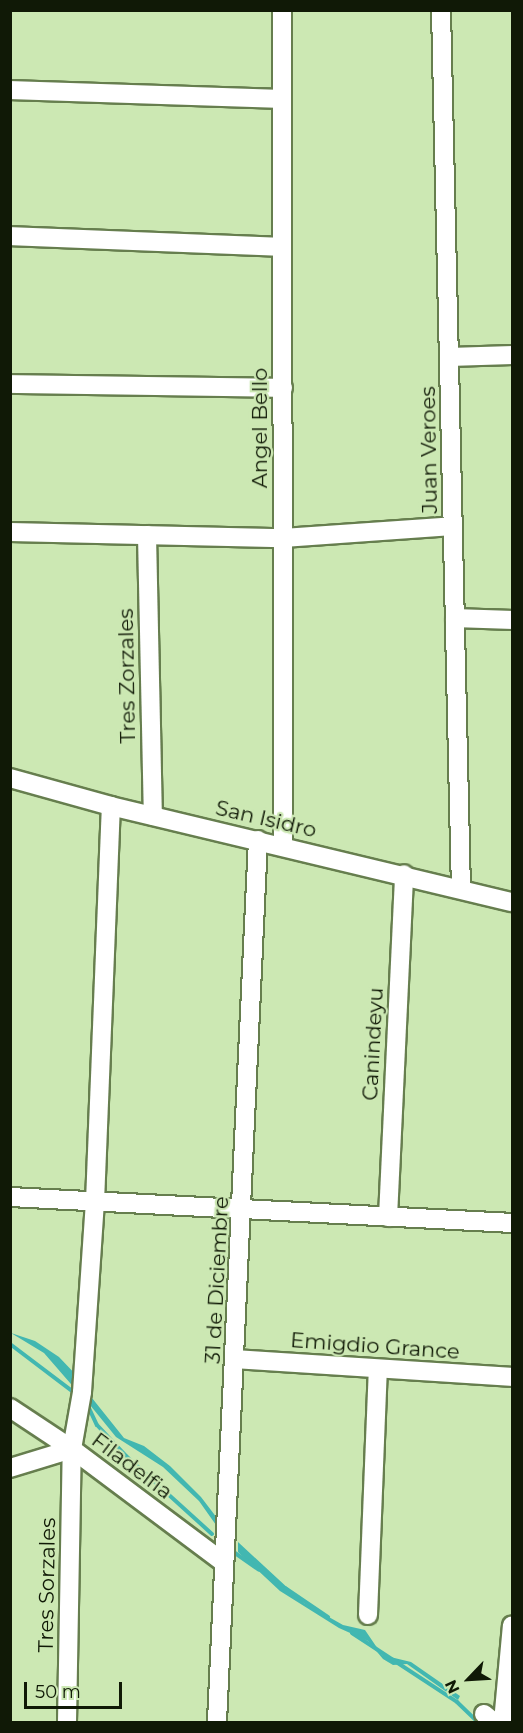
<!DOCTYPE html>
<html>
<head>
<meta charset="utf-8">
<style>
	body { margin:0 }
	#map { position:relative; width:523px; height:1733px; overflow:hidden; background:#cce8b3; font-family:Montserrat,sans-serif }
	div>[style] { position:absolute }
	.water>* { inset:0; background:#42b7b1 }
	.stream>* { height:4px; margin:-2px; padding:0 2px; transform-origin:2px; border-radius:2px; background:#42b7b1 }
	.roads { filter:drop-shadow(2px 0 #667e4e) drop-shadow(-2px 0 #667e4e) drop-shadow(0 2px #667e4e) drop-shadow(0 -2px #667e4e) }
	.minor>* { height:18px; margin:-9px; padding:0 9px; transform-origin:9px; border-radius:9px; background:#fff }
	span { translate:-50% -50%; white-space:nowrap; text-align:center; line-height:1.15; -webkit-text-stroke:4.5px #cce8b3; paint-order:stroke }
	.street-label { font-size:21px; color:#101906 }
	.frame { position:absolute; inset:0; border:12px solid #101906; pointer-events:none }
	.north { position:absolute; left:439px; top:1649px; width:60px; height:60px; -webkit-text-stroke:4px #cce8b3; paint-order:stroke; rotate:245deg; font-size:16px; font-weight:700; line-height:24px; text-align:center; color:#101906 }
	.north::after { content:''; display:block; margin:auto; width:21px; height:27px; background:#101906; clip-path:polygon(50% 0,100% 100%,50% 72%,0 100%) }
	.scale { position:absolute; left:24px; top:1682px; width:98px; height:27px; box-sizing:border-box; border:3px solid #101906; border-top:0; padding-left:8px; font-size:18px; line-height:21px; white-space:nowrap; color:#101906; -webkit-text-stroke:4px #cce8b3; paint-order:stroke }
</style>
</head>
<body>
<div id="map">
	<div class="water">
		<div style="clip-path:polygon(11px 1333px,35px 1341px,59px 1357px,79px 1378px,77px 1391px,44px 1353px)"></div>
		<div style="clip-path:polygon(92px 1398px,124px 1438px,144px 1446px,170px 1466px,201px 1497px,217px 1518px,216px 1525px,199px 1501px,163px 1467px,116px 1437px,90px 1405px)"></div>
		<div style="clip-path:polygon(238px 1542px,304px 1603px,343px 1625px,365px 1630px,382px 1655px,411px 1662px,460px 1696px,458px 1700px,407px 1664px,393px 1665px,383px 1659px,368px 1641px,339px 1628px,280px 1591px,238px 1552px)"></div>
	</div>
	<div class="stream">
		<div style="left:10px;top:1344px;width:83px;rotate:37.1deg"></div>
		<div style="left:88px;top:1406px;width:21px;rotate:65deg"></div>
		<div style="left:97px;top:1425px;width:42px;rotate:46.9deg"></div>
		<div style="left:126px;top:1456px;width:116px;rotate:42.2deg"></div>
		<div style="left:235px;top:1553px;width:29px;rotate:35deg"></div>
		<div style="left:285px;top:1588px;width:52px;rotate:34deg"></div>
		<div style="left:352px;top:1633px;width:126px;rotate:33.3deg"></div>
		<div style="left:457px;top:1702px;width:29px;rotate:44deg"></div>
	</div>
	<div class="roads">
		<div class="minor">
			<div style="left:282px;top:10px;width:836px;rotate:89.93deg"></div>
			<div style="left:441px;top:10px;width:878px;rotate:88.7deg"></div>
			<div style="left:10px;top:90px;width:272px;rotate:1.9deg"></div>
			<div style="left:10px;top:236px;width:272px;rotate:2.3deg"></div>
			<div style="left:450px;top:357px;width:62px;rotate:-1.8deg"></div>
			<div style="left:10px;top:384px;width:273px;rotate:0.8deg"></div>
			<div style="left:10px;top:532px;width:273px;rotate:1.3deg"></div>
			<div style="left:283px;top:538px;width:170px;rotate:-4deg"></div>
			<div style="left:147px;top:535px;width:281px;rotate:88.8deg"></div>
			<div style="left:455px;top:618px;width:57px;rotate:2deg"></div>
			<div style="left:10px;top:778px;width:105px;rotate:15.5deg"></div>
			<div style="left:111px;top:806px;width:412px;rotate:13.5deg"></div>
			<div style="left:10px;top:1197px;width:503px;rotate:2.96deg"></div>
			<div style="left:388px;top:1217px;width:343px;rotate:-87.3deg"></div>
			<div style="left:235px;top:1359px;width:278px;rotate:3.7deg"></div>
			<div style="left:10px;top:1408px;width:74px;rotate:33.5deg"></div>
			<div style="left:72px;top:1449px;width:189px;rotate:36.8deg"></div>
			<div style="left:10px;top:1468px;width:65px;rotate:-17deg"></div>
			<div style="left:368px;top:1615px;width:245px;rotate:-87.7deg"></div>
			<div style="left:484px;top:1714px;width:13px;rotate:39deg"></div>
			<div style="left:67px;top:1722px;width:273px;rotate:-89deg"></div>
			<div style="left:72px;top:1449px;width:58px;rotate:-80deg"></div>
			<div style="left:82px;top:1392px;width:190px;rotate:-86.1deg"></div>
			<div style="left:95px;top:1202px;width:396px;rotate:-87.7deg"></div>
			<div style="left:217px;top:1722px;width:883px;rotate:-87.34deg"></div>
			<div style="left:503px;top:1722px;width:97px;rotate:-84.7deg"></div>
		</div>
	</div>
	<div class="street-label">
		<span style="left:260px;top:428px;rotate:-90deg">Angel Bello</span>
		<span style="left:429px;top:450px;rotate:-91deg">Juan Veroes</span>
		<span style="left:127px;top:676px;rotate:-91deg">Tres Zorzales</span>
		<span style="left:266px;top:819px;rotate:13deg">San Isidro</span>
		<span style="left:373px;top:1044px;rotate:-87deg">Canindeyu</span>
		<span style="left:217px;top:1280px;rotate:-87deg">31 de Diciembre</span>
		<span style="left:375px;top:1346px;rotate:4deg">Emigdio Grance</span>
		<span style="left:132px;top:1466px;rotate:37deg">Filadelfia</span>
		<span style="left:47px;top:1585px;rotate:-89deg">Tres Sorzales</span>
	</div>
	<div class="frame"></div>
	<div class="north">N</div>
	<div class="scale">50 m</div>
</div>
</body>
</html>
